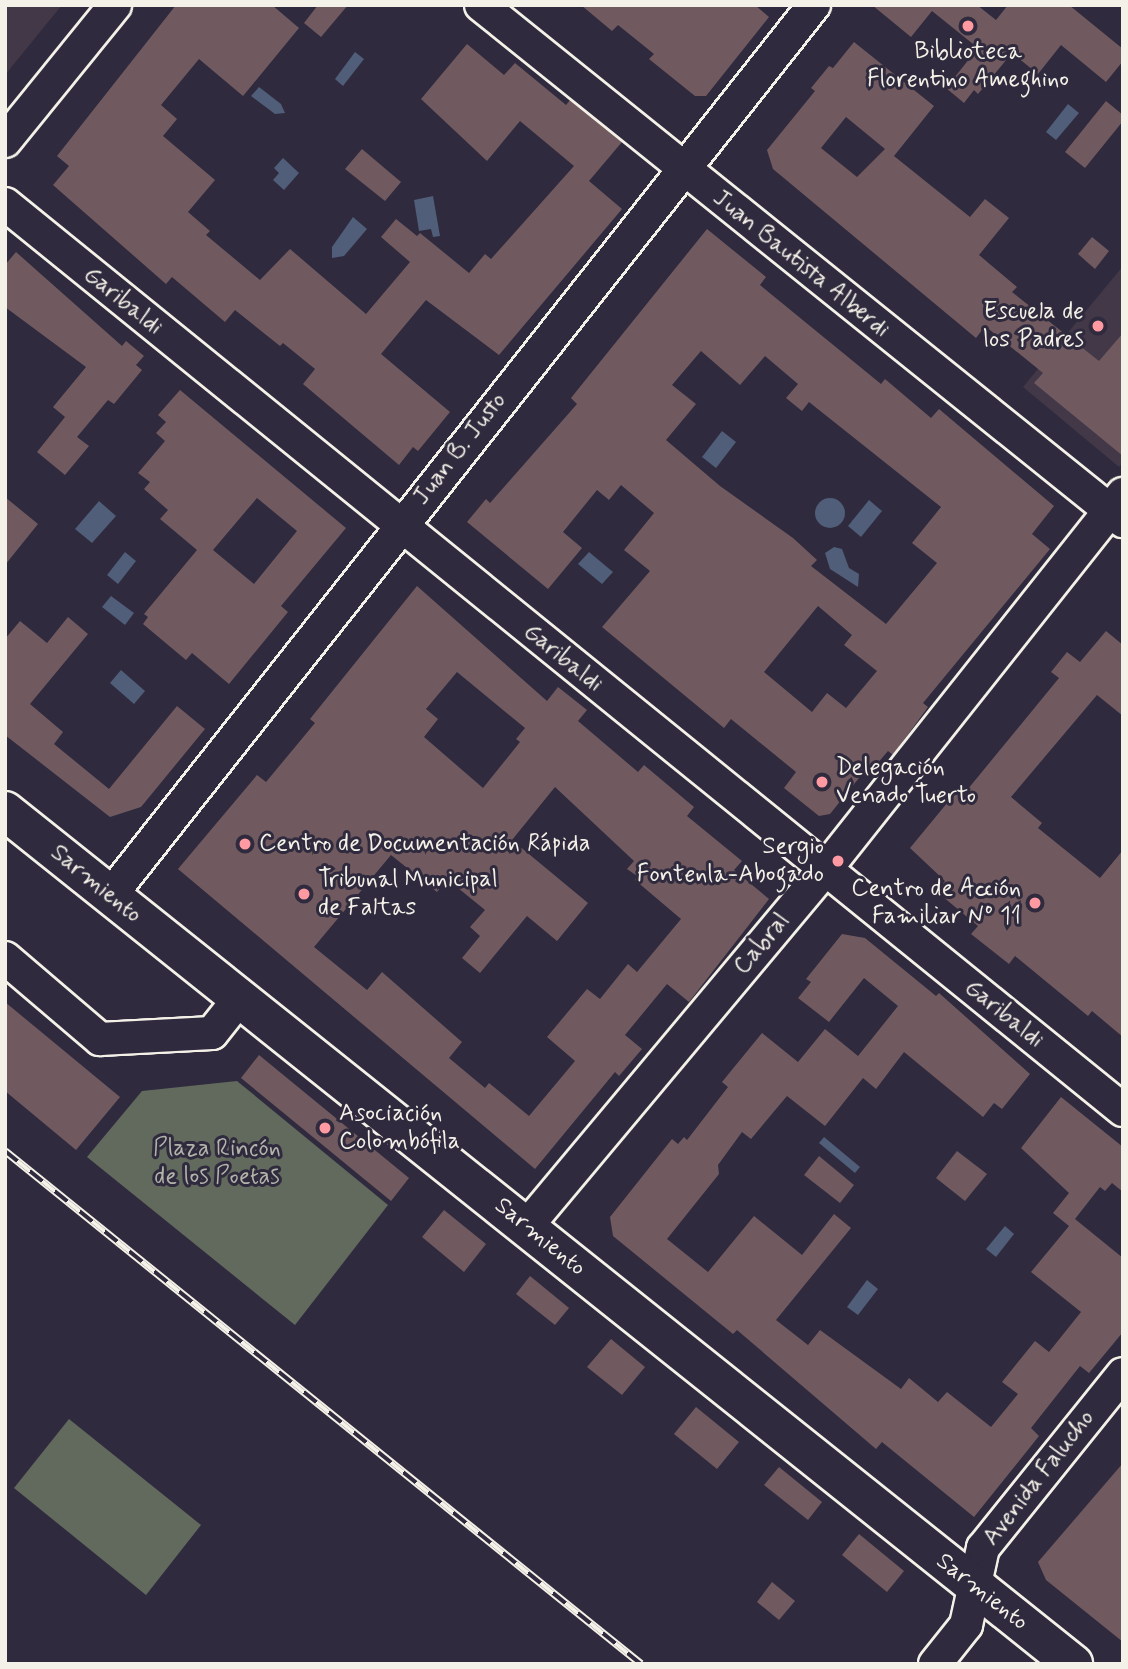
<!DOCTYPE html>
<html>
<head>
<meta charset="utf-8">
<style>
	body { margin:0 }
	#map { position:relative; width:1128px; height:1669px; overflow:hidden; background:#2f2a3d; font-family:Mynerve,sans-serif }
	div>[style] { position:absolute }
	.built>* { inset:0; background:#423848 }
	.green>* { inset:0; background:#626a5e }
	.water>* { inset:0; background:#505e79 }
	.round { border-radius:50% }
	.building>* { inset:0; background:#705a60 }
	.roads { filter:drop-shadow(2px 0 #f4f1e8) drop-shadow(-2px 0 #f4f1e8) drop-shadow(0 2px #f4f1e8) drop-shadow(0 -2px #f4f1e8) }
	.minor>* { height:32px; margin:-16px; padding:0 16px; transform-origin:16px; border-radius:16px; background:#2f2a3d }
	.tertiary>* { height:38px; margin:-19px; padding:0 19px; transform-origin:19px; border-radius:19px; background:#2f2a3d }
	.rail>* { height:8px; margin-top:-4px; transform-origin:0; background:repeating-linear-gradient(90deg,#2f2a3d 0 16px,#f4f1e8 0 32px); box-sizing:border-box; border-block:2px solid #f4f1e8 }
	.dots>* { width:19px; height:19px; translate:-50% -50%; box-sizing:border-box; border:4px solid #2f2a3d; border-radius:50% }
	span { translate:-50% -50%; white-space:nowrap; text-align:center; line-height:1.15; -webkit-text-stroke:6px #2f2a3d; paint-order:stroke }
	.poi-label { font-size:24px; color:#f4f1e8 }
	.right { translate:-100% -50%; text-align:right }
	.left { translate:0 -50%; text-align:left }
	.street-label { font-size:24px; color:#f4f1e8 }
	.park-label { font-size:24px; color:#b2b4aa }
	.frame { position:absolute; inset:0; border:7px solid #f4f1e8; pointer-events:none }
</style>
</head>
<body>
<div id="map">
	<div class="built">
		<div style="clip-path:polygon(5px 5px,62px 5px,5px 75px)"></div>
		<div style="clip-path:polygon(1123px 266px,1123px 462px,1119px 467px,1023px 387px)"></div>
	</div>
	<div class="green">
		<div style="clip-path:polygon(237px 1081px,388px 1205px,295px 1325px,87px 1157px,142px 1091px)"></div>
		<div style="clip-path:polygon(69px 1419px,201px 1525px,146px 1595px,14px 1488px)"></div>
	</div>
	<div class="water">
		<div style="clip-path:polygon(355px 52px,364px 59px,343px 86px,335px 79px)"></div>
		<div style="clip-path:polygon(259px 87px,281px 104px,285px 113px,275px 114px,251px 96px)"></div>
		<div style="clip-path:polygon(1068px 104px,1079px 113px,1056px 140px,1046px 132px)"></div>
		<div style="clip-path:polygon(283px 158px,299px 173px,284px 190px,273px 180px,279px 173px,274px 168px)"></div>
		<div style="clip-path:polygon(433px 196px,440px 236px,433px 237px,431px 229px,419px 231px,414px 200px)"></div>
		<div style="clip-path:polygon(353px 217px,367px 229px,344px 256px,332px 258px,332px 247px)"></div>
		<div style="clip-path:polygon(722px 431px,736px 442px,716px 468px,702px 457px)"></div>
		<div class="round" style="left:815px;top:498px;width:30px;height:30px"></div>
		<div style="clip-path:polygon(869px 500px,882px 511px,861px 537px,848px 526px)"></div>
		<div style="clip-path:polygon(99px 501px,116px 516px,92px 543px,75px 529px)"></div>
		<div style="clip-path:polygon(834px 547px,842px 549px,849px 568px,859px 574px,858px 587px,830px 569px,825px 553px)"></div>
		<div style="clip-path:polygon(125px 552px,136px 561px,118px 584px,107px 575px)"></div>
		<div style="clip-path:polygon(589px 552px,613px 572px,602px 584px,578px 564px)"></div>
		<div style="clip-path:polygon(111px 596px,134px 613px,125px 625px,102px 607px)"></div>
		<div style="clip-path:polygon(121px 670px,145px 691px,134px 704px,110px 683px)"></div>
		<div style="clip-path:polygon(824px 1137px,860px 1167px,855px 1173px,819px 1143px)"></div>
		<div style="clip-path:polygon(1005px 1226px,1014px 1234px,996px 1257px,986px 1249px)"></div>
		<div style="clip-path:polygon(867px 1280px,878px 1289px,858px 1315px,847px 1307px)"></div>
	</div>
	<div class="building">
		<div style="clip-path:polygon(176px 5px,272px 5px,299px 28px,243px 96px,199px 59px,161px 105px,177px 119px,163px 136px,215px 180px,188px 212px,210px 231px,206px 235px,260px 280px,290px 249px,366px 314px,410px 262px,381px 237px,396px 219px,417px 236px,420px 233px,469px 273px,485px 254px,491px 259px,574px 166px,520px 121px,487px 161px,421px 99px,467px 44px,504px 75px,515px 63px,566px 105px,570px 100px,622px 142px,589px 181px,622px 209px,499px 355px,426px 300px,381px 354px,450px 412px,418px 451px,413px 447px,399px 465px,303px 384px,315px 369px,283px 343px,280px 346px,235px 310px,225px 322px,172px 277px,166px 284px,53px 185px,69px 166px,57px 156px)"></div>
		<div style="clip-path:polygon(318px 5px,348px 5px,321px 37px,304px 23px)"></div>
		<div style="clip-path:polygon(581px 5px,755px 5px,769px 17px,706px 96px,695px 96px,649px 59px,654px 54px,618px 25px,612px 31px)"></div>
		<div style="clip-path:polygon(872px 5px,977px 5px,996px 20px,1008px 5px,1069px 5px,1123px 49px,1123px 61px,1106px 82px,1061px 45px,1038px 74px,1012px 53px,978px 94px,974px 90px,964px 103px,946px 88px,978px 48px,932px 11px,911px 37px)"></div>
		<div style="clip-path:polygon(evenodd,854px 42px,934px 106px,894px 156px,970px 217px,985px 199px,1009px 218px,979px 255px,1017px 287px,1012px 292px,1099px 361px,1123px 333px,1123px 456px,1034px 383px,1043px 373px,985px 326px,976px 338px,773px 169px,767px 150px,815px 91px,811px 88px,829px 66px,833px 68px,854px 42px,846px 117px,885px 149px,857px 177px,821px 148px,846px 117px)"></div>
		<div style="clip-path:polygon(1106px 101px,1123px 115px,1123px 121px,1085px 168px,1065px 152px)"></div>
		<div style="clip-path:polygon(362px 149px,401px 182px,385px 201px,345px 169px)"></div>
		<div style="clip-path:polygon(evenodd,707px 229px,766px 277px,760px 285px,881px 384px,885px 379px,931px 418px,939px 409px,1054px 506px,1032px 534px,1050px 549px,923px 703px,928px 707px,893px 755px,888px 751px,871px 771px,867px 768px,830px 814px,819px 816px,784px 788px,796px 772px,731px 719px,724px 728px,602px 627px,650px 571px,624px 550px,654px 513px,621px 485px,609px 500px,597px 490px,563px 532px,582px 548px,548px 589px,467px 522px,486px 499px,490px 503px,577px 404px,571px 398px,707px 229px,701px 351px,740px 385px,765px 356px,798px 384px,786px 398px,802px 411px,809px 402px,941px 507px,912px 543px,937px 563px,886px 624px,811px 566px,817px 560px,793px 538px,720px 486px,666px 440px,696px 404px,672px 385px,701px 351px,707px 229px,818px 606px,852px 635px,844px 645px,877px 671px,846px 708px,827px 693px,812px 712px,764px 672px,818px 606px)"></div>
		<div style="clip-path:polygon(1092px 237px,1109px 251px,1095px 269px,1078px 254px)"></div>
		<div style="clip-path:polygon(16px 252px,122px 346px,126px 341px,144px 356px,136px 365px,142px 370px,114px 404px,108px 400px,77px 437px,89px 446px,65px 475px,37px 452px,65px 417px,53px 407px,86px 367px,5px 307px,5px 265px)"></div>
		<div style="clip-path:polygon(evenodd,180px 390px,346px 528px,281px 606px,288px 612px,229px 684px,192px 653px,186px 660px,143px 624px,148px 617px,144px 614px,197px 550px,160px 519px,168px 510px,144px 489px,150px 482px,138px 473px,165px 441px,156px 433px,166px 422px,158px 415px,180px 390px,257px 498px,297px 531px,254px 584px,213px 550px,257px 498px)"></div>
		<div style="clip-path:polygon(5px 497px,38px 524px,5px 565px)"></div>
		<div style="clip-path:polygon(evenodd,417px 586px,547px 701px,558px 687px,587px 710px,578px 721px,638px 772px,644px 765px,694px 807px,687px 816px,742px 861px,734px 870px,769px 899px,689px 1002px,667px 984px,625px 1035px,642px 1049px,619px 1076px,615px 1072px,535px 1169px,178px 869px,257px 775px,266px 782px,315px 723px,310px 719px,417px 586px,457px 672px,525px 728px,516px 739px,520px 742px,483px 788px,424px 737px,438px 719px,426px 709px,457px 672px,417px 586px,555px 787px,634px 861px,627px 869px,637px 876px,635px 880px,681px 919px,637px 972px,628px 964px,600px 999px,587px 989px,547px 1037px,575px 1061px,529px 1116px,489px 1083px,485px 1088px,449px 1058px,462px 1042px,382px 972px,367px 990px,314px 947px,391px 855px,437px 892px,447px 879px,485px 910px,470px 927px,480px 936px,462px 958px,480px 973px,527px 916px,557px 941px,588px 903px,512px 840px,555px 787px)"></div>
		<div style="clip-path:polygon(68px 617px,88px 634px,30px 704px,63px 732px,54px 744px,109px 789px,177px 706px,205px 729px,141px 807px,110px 817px,5px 735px,5px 639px,20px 621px,47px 643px)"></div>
		<div style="clip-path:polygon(1106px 631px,1123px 645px,1123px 716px,1097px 695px,1011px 797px,1042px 823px,1038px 828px,1100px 878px,1123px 850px,1123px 1037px,1092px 1011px,1088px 1016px,1015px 956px,1009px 964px,971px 934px,978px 926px,936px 891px,945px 881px,910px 848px,957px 791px,963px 795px,1059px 678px,1051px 672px,1067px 652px,1080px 662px)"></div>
		<div style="clip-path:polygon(842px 934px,865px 938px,936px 996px,939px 993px,1030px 1074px,1002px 1109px,994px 1103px,983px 1117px,904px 1052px,876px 1089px,863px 1078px,825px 1126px,787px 1096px,751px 1139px,742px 1132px,718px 1165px,719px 1174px,667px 1239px,708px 1272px,754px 1216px,802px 1255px,834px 1214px,851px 1228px,776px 1320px,808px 1345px,820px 1330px,901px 1389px,909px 1378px,938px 1402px,947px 1392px,991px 1427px,1018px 1394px,1002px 1382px,1035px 1341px,1049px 1352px,1081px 1312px,1031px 1272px,1069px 1226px,1053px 1213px,1069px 1193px,1021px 1148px,1061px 1097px,1123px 1147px,1123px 1192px,1112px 1183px,1105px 1191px,1100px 1187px,1075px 1219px,1123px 1258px,1123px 1332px,1089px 1373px,1080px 1366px,1031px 1428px,1039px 1436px,974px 1517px,882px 1442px,876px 1449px,737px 1330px,733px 1334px,613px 1236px,610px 1217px,672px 1139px,678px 1144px,684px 1137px,687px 1140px,728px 1087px,722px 1082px,762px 1033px,798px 1062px,825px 1029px,858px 1056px,898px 1006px,864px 978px,829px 1022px,798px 998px,811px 982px,806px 979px)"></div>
		<div style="clip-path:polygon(5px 1002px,120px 1097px,76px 1150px,5px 1091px)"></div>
		<div style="clip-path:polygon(259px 1055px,409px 1178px,391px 1201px,241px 1078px)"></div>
		<div style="clip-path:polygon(957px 1151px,987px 1174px,965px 1201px,936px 1178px)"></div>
		<div style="clip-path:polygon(819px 1156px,854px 1185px,840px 1203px,804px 1175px)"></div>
		<div style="clip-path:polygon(444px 1210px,486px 1244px,464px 1272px,422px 1237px)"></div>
		<div style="clip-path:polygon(530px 1276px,569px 1308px,555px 1325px,516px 1294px)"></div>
		<div style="clip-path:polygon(611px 1339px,645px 1367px,622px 1395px,587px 1367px)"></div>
		<div style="clip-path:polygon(696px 1407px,739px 1442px,717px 1469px,674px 1434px)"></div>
		<div style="clip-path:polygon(1123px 1463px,1123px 1642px,1046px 1580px,1038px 1562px)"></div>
		<div style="clip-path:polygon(779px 1467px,822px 1502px,808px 1520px,764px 1485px)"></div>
		<div style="clip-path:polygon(859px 1534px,904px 1571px,887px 1592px,842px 1555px)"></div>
		<div style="clip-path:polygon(772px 1582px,795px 1601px,779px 1620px,757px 1602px)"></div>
	</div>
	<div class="roads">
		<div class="minor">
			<div style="left:481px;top:5px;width:824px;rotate:38.79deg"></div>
			<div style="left:5px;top:141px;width:175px;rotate:-51deg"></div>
			<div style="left:5px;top:204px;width:1439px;rotate:39.02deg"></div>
			<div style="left:110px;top:896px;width:1136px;rotate:-51.69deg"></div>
			<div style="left:5px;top:958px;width:125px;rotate:40.5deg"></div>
			<div style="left:100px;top:1039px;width:112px;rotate:-3.1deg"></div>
			<div style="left:212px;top:1033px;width:43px;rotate:-51.5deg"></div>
			<div style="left:527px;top:1226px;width:464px;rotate:-50.1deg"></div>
			<div style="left:825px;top:870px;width:480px;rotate:-51.6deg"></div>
			<div style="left:935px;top:1664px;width:50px;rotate:-51.5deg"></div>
			<div style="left:966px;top:1625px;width:79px;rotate:-77.6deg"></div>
			<div style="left:983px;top:1548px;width:223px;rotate:-51.2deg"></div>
		</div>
		<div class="tertiary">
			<div style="left:5px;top:811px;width:1367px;rotate:38.61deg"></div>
		</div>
	</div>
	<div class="rail">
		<div style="left:5px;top:1151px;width:817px;rotate:38.89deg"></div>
	</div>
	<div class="dots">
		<div style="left:968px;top:26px;background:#ff9aa2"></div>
		<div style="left:1098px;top:326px;background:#ff9aa2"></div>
		<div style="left:822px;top:782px;background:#ff9aa2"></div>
		<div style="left:245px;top:844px;background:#ff9aa2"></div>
		<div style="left:838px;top:861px;background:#ff9aa2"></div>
		<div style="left:304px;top:894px;background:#ff9aa2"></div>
		<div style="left:1035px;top:903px;background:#ff9aa2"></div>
		<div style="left:325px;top:1128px;background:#ff9aa2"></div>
	</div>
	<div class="poi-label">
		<span style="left:968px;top:66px">Biblioteca<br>Florentino Ameghino</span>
		<span class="right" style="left:1084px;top:326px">Escuela de<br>los Padres</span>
		<span class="left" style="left:836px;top:782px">Delegación<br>Venado Tuerto</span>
		<span class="left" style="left:259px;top:844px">Centro de Documentación Rápida</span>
		<span class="right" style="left:824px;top:861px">Sergio<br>Fontenla-Abogado</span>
		<span class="left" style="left:318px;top:894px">Tribunal Municipal<br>de Faltas</span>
		<span class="right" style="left:1021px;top:903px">Centro de Acción<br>Familiar Nº 11</span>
		<span class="left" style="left:339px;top:1128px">Asociación<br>Colombófila</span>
	</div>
	<div class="street-label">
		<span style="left:801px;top:264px;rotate:39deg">Juan Bautista Alberdi</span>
		<span style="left:123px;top:301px;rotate:39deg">Garibaldi</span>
		<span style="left:460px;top:449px;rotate:-52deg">Juan B. Justo</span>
		<span style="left:563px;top:658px;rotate:39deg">Garibaldi</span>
		<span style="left:96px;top:884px;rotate:39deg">Sarmiento</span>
		<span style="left:762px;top:944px;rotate:-50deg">Cabral</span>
		<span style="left:1004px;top:1014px;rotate:39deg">Garibaldi</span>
		<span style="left:540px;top:1237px;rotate:39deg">Sarmiento</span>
		<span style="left:1039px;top:1478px;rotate:-52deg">Avenida Falucho</span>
		<span style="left:982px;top:1592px;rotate:38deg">Sarmiento</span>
	</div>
	<div class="park-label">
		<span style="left:217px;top:1163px">Plaza Rincón<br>de los Poetas</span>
	</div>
	<div class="frame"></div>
</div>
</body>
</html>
